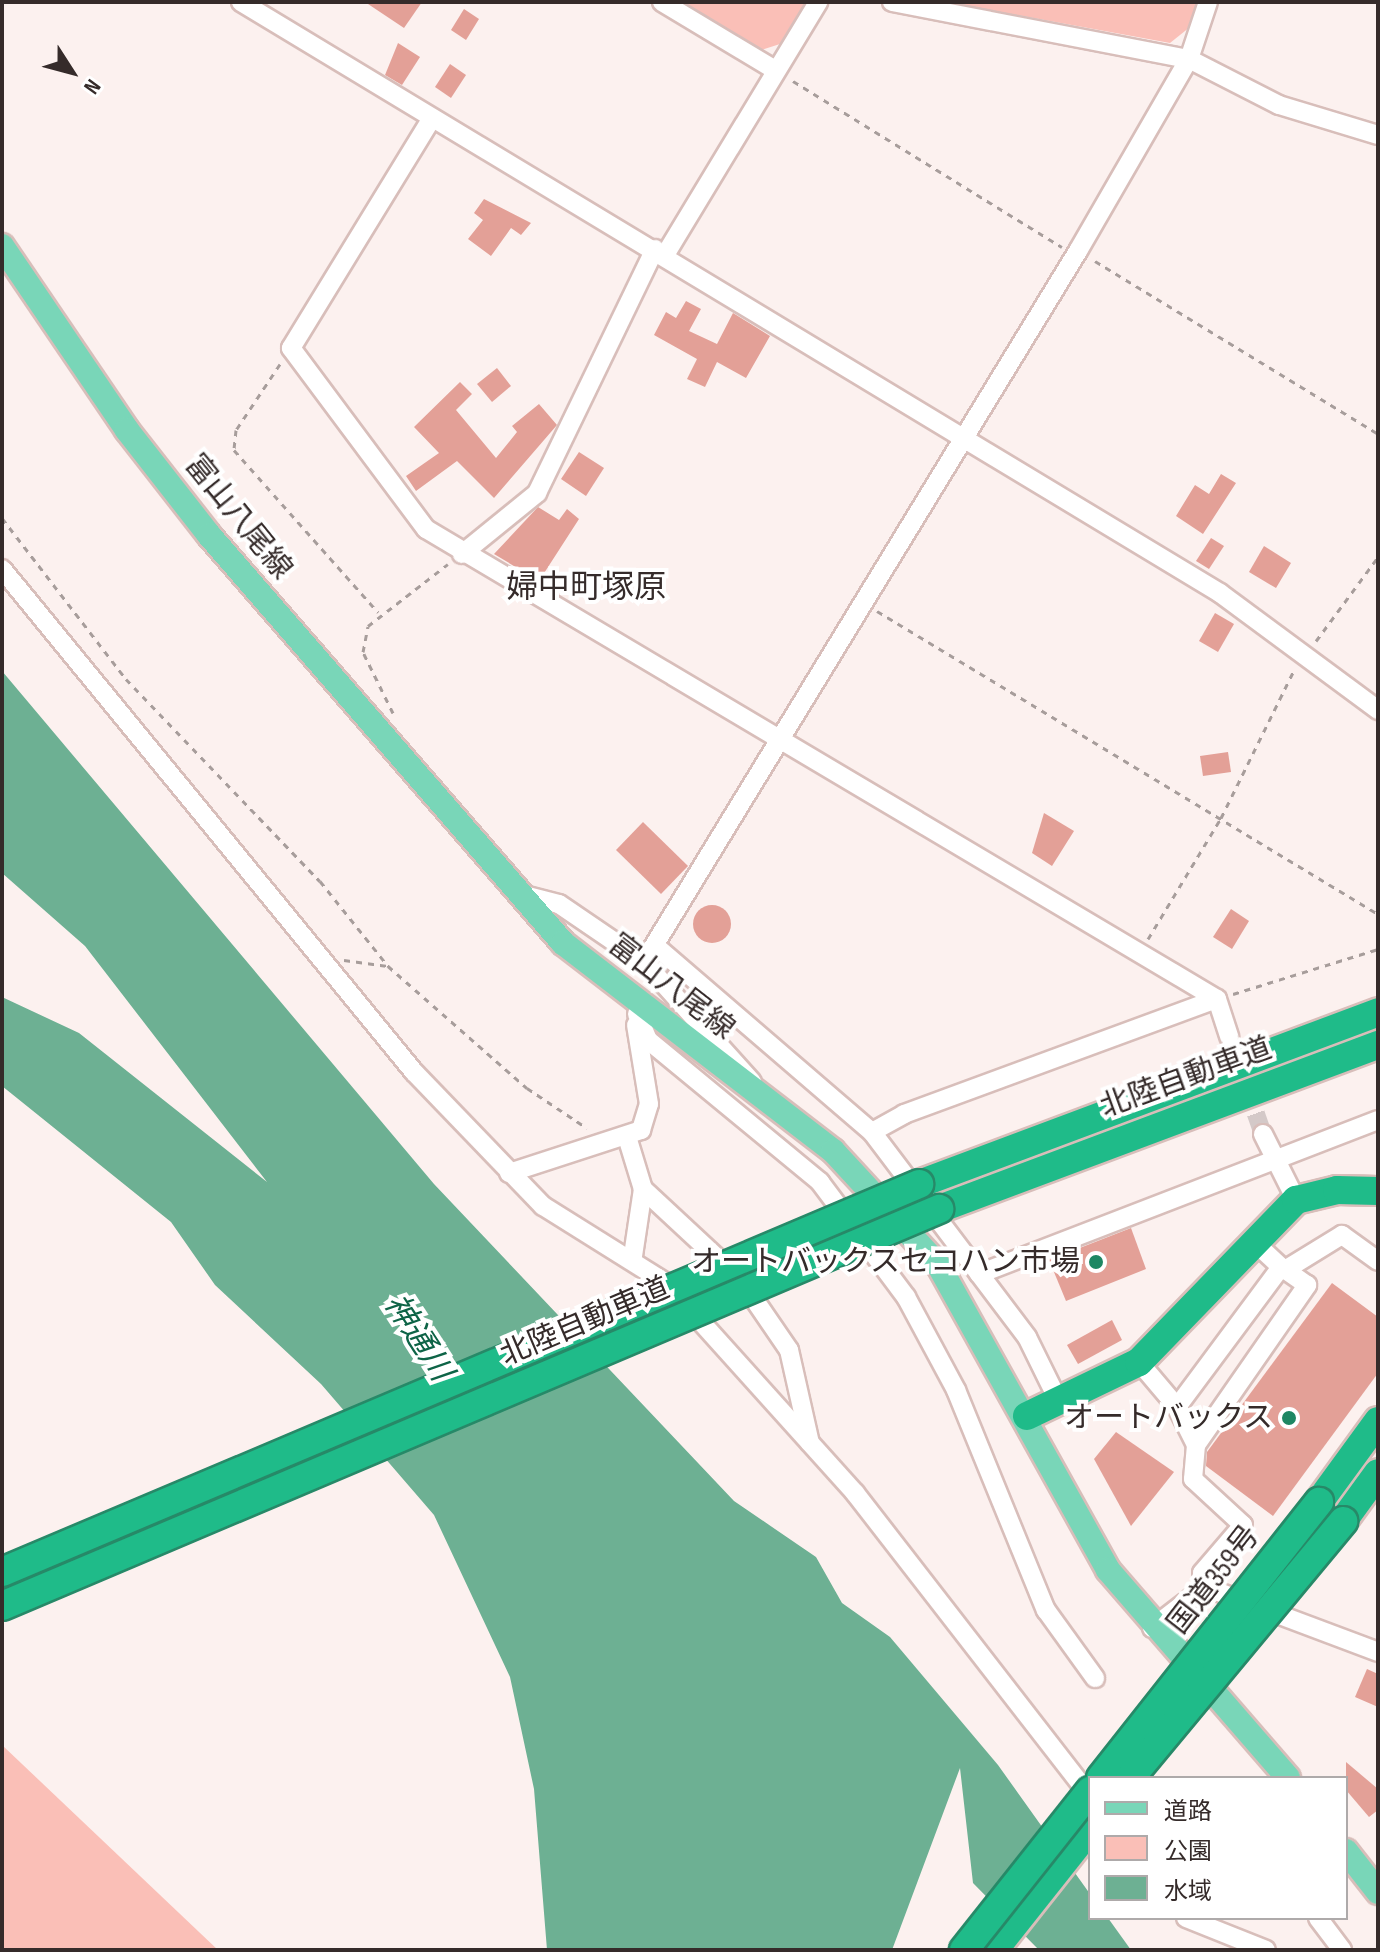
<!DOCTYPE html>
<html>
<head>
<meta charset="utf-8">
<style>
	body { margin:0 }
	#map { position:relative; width:1380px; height:1952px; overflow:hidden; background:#fcf1ef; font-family:"Sofia Sans Condensed","Noto Sans JP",sans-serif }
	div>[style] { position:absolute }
	.green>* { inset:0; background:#fabfb7 }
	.water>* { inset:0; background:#6db093 }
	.building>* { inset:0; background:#e3a097 }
	.round { border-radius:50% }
	.minor-tunnel>* { height:18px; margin-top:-9px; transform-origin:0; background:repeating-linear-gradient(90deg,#d4c9c8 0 18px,transparent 0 27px) }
	.path>* { height:3px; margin-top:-1.5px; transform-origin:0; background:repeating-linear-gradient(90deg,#a79d9b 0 6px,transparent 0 12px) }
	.roads { filter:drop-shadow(2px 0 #d8beba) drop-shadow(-2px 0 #d8beba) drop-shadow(0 2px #d8beba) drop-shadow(0 -2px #d8beba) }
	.minor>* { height:18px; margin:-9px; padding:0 9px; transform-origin:9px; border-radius:9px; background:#fff }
	.major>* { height:24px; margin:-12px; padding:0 12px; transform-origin:12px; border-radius:12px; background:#79d6b8 }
	.highway>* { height:28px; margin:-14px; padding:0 14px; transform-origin:14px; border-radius:14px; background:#1fbb89 }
	.bridges { filter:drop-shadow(2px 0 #278968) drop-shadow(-2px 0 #278968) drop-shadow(0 2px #278968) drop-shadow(0 -2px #278968) }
	.highway-bridge>* { height:28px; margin:-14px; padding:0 14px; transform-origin:14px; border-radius:14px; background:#1fbb89 }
	.dots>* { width:22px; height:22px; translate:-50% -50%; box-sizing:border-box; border:4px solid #fff; border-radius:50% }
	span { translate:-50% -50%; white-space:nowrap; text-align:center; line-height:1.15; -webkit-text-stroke:8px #fff; paint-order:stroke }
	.street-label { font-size:30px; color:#352b2a }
	.poi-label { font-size:30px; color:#352b2a }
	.right { translate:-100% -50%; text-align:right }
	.neighbourhood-label { font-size:32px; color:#352b2a }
	.water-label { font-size:32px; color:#0e6447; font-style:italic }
	.frame { position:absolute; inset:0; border:4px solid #352b2a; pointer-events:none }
	.legend { position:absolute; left:1088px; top:1776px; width:260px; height:144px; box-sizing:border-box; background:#fff; border:2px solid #aeaaaa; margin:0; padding:10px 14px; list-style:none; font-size:24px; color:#352b2a }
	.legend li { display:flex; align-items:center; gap:16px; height:40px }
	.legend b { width:40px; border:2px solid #aeaaaa }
	.north { position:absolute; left:32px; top:32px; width:80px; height:80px; -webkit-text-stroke:6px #fff; paint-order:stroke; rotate:126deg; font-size:22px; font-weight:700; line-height:32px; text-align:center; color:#352b2a }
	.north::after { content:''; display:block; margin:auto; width:28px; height:36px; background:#352b2a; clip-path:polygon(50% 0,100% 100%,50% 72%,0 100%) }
</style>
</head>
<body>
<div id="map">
	<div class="green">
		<div style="clip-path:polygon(682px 2px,808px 2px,780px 44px,761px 50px)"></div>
		<div style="clip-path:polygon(946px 2px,1197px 2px,1190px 27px,1170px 43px)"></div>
		<div style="clip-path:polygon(2px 1745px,218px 1950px,2px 1950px)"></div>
	</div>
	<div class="water">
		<div style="clip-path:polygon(2px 671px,434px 1184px,734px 1501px,816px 1557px,842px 1603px,890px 1637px,998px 1765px,1090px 1894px,1090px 1918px,1108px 1918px,1131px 1950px,1039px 1950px,973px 1883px,960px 1768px,892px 1950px,547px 1950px,534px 1789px,510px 1677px,434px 1515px,321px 1384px,215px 1285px,171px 1222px,2px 1086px,2px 997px,79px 1033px,267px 1182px,85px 946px,2px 873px)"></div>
	</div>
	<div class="building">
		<div style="clip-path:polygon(365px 2px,422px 2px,404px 28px)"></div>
		<div style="clip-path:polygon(464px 9px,479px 19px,466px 40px,451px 30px)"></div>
		<div style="clip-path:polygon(398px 43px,420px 57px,402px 85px,385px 75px)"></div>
		<div style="clip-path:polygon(450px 64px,466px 75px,451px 98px,435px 87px)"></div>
		<div style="clip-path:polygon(484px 199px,531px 223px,521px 235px,511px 228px,491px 256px,468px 239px,483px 220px,474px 213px)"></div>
		<div style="clip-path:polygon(686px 301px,701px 309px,689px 331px,717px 344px,733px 313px,770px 336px,746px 378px,717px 362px,705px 387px,687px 379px,697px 359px,654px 335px,666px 312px,676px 318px)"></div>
		<div style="clip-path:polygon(497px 368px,511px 386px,492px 402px,477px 384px)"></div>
		<div style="clip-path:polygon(460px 382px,472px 394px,456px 410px,496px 458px,517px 432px,512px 426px,539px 404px,557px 425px,494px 498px,457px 461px,416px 491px,406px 476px,439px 453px,414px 427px)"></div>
		<div style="clip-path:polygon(579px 452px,604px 468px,586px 496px,561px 479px)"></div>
		<div style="clip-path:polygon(1221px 474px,1236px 483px,1203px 534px,1176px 516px,1195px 485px,1209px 494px)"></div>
		<div style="clip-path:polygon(538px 507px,559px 520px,567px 509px,579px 519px,539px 581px,494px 554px)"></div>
		<div style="clip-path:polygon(1211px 538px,1224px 546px,1209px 569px,1196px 561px)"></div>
		<div style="clip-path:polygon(1264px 546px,1291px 563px,1276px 588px,1249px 572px)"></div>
		<div style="clip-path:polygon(1215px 613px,1234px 624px,1218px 652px,1199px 641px)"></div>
		<div style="clip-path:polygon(1228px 752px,1231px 772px,1203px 776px,1200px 756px)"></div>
		<div style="clip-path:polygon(1044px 813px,1074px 831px,1052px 866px,1032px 853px)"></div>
		<div style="clip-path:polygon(643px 822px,688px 866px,661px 894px,616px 850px)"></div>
		<div class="round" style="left:693px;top:905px;width:38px;height:38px"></div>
		<div style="clip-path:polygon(1231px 909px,1249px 921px,1232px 949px,1213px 937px)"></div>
		<div style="clip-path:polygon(1131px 1228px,1146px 1269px,1066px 1301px,1049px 1260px)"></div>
		<div style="clip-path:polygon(1332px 1283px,1378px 1317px,1378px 1373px,1273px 1516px,1206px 1466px,1207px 1452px)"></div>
		<div style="clip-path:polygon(1112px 1320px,1122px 1340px,1078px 1364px,1067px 1345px)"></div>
		<div style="clip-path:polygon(1116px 1432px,1174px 1472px,1131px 1526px,1094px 1459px)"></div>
		<div style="clip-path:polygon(1367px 1669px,1378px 1674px,1378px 1707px,1355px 1697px)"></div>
		<div style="clip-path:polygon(1346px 1762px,1378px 1789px,1378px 1810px,1369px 1817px,1346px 1790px)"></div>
	</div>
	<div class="minor-tunnel">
		<div style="left:1229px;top:1037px;width:103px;rotate:70.7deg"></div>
	</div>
	<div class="path">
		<div style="left:793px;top:81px;width:316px;rotate:31.7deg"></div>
		<div style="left:1095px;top:261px;width:332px;rotate:31.4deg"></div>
		<div style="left:280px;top:364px;width:79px;rotate:123.7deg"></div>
		<div style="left:236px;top:430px;width:20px;rotate:96deg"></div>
		<div style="left:234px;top:450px;width:217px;rotate:48.4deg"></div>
		<div style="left:2px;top:518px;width:203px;rotate:52.4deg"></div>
		<div style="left:126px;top:679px;width:280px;rotate:46.2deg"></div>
		<div style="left:320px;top:881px;width:109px;rotate:51.3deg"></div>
		<div style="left:388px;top:966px;width:185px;rotate:41.3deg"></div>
		<div style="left:527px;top:1088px;width:72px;rotate:33.7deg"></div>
		<div style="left:877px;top:611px;width:585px;rotate:31.17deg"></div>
		<div style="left:1316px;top:641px;width:104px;rotate:-53.6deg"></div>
		<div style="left:393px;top:713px;width:68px;rotate:-116.2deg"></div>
		<div style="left:363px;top:652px;width:26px;rotate:-79deg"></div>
		<div style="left:368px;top:626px;width:101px;rotate:-37.8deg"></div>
		<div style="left:1148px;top:939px;width:141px;rotate:-58.9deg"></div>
		<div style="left:1221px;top:818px;width:167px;rotate:-63.7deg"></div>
		<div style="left:344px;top:960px;width:44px;rotate:7.8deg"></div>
		<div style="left:1233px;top:994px;width:152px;rotate:-17.2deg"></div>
	</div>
	<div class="roads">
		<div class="minor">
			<div style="left:241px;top:2px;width:1144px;rotate:31.12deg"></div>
			<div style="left:1220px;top:593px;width:197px;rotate:36.5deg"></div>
			<div style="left:662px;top:2px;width:132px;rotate:31deg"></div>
			<div style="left:892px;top:2px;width:302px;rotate:10.9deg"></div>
			<div style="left:1189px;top:59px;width:101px;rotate:27.1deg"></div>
			<div style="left:1279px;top:105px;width:103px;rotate:16.9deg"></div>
			<div style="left:432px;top:118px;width:270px;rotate:121.5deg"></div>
			<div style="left:291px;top:348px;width:226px;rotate:53.3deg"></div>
			<div style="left:426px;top:529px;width:920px;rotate:30.72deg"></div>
			<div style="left:1217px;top:999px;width:40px;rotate:72deg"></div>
			<div style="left:665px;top:255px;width:296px;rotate:-58.8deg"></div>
			<div style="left:462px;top:554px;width:97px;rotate:-39.1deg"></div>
			<div style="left:537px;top:493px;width:271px;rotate:-64.2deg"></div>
			<div style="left:2px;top:569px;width:650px;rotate:50.68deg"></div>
			<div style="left:414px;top:1072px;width:186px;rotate:46.1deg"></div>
			<div style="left:543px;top:1206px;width:145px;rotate:32deg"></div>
			<div style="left:666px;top:1283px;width:283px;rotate:48deg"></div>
			<div style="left:855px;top:1493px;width:383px;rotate:52.2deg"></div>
			<div style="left:520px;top:894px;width:40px;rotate:14.4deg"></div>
			<div style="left:559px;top:904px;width:103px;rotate:34.3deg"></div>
			<div style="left:644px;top:962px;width:161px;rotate:48deg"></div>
			<div style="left:659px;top:949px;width:281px;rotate:40.7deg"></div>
			<div style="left:644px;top:962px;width:833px;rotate:-58.6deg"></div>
			<div style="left:1078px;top:251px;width:222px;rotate:-60deg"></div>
			<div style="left:1189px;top:59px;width:60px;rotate:-71.6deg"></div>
			<div style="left:637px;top:1014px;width:28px;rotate:67deg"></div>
			<div style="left:648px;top:1040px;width:223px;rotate:39.5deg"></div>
			<div style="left:820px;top:1182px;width:144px;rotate:53.2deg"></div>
			<div style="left:906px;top:1297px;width:106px;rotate:61.7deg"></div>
			<div style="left:956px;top:1390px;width:238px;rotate:67.8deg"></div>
			<div style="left:1046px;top:1610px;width:84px;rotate:54.2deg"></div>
			<div style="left:1263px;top:1134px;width:74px;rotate:63.4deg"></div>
			<div style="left:628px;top:1140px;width:51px;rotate:73deg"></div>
			<div style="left:643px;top:1189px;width:68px;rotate:98.5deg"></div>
			<div style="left:509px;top:1173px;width:139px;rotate:-18deg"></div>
			<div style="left:641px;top:1130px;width:27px;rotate:-73deg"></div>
			<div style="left:649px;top:1104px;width:80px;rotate:-99.3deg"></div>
			<div style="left:643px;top:1189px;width:134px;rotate:42.9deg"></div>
			<div style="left:741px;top:1280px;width:85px;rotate:55.6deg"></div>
			<div style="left:789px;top:1350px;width:95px;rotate:77.3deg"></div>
			<div style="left:1285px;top:1270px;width:67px;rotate:-31.6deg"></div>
			<div style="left:1342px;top:1235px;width:44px;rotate:35.8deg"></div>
			<div style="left:979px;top:1274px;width:428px;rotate:-21.1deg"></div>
			<div style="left:1139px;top:1362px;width:59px;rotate:49.8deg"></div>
			<div style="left:1177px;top:1407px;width:42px;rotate:63.4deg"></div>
			<div style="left:1196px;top:1445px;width:195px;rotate:-55.2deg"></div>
			<div style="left:1307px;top:1285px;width:32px;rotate:-145deg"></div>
			<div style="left:1059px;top:1402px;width:72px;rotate:-116.2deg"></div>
			<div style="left:1027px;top:1337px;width:257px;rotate:-127.1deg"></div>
			<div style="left:872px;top:1132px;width:37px;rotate:-29deg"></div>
			<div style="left:904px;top:1114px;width:333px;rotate:-20.2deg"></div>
			<div style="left:1177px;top:1407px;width:174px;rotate:-53.4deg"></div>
			<div style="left:1281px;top:1267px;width:33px;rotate:-137deg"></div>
			<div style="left:1196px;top:1445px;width:34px;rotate:95deg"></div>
			<div style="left:1193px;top:1479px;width:68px;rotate:42.6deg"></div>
			<div style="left:1243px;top:1525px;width:63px;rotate:130.5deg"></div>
			<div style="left:1202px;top:1573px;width:20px;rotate:79deg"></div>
			<div style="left:1152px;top:1628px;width:56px;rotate:-37.7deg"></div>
			<div style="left:1196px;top:1594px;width:20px;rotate:-9deg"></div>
			<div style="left:1216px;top:1591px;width:173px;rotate:20.6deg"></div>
			<div style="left:1186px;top:1918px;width:86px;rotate:21.8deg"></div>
			<div style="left:1318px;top:1918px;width:40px;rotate:53deg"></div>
		</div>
		<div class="major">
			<div style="left:2px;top:246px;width:222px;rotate:55.8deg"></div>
			<div style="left:127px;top:430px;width:133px;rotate:52deg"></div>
			<div style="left:209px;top:535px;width:540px;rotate:49.05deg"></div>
			<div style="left:563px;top:943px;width:341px;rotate:37.6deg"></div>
			<div style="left:833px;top:1151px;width:156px;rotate:47.3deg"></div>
			<div style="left:939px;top:1266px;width:348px;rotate:60.9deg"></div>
			<div style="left:1108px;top:1570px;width:275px;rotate:49.1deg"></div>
			<div style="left:1346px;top:1851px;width:52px;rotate:52deg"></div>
		</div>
		<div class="highway">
			<div style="left:919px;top:1184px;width:490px;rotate:-20.5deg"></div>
			<div style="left:939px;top:1209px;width:469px;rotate:-20.5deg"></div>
			<div style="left:1027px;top:1416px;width:124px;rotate:-25.7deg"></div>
			<div style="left:1139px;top:1362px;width:226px;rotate:-45.9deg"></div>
			<div style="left:1296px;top:1200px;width:42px;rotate:-13.7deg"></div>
			<div style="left:1337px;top:1190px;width:41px;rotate:1.4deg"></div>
			<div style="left:1319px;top:1502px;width:100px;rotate:-53.9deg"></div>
			<div style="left:1343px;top:1521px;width:59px;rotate:-53.9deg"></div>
			<div style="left:994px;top:1950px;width:154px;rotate:-51.6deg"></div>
		</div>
	</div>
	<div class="bridges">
		<div class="highway-bridge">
			<div style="left:2px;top:1572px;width:996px;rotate:-22.93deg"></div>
			<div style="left:2px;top:1606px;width:1018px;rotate:-22.96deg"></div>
			<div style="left:1101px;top:1778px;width:352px;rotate:-51.7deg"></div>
			<div style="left:1130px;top:1778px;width:334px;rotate:-50.3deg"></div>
			<div style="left:964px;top:1950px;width:203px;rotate:-51.6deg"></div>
		</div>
	</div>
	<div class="dots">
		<div style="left:1096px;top:1262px;background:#1e8763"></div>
		<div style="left:1289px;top:1418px;background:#1e8763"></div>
	</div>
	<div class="street-label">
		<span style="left:238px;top:517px;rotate:51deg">富山八尾線</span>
		<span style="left:671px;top:987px;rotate:38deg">富山八尾線</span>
		<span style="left:1186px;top:1078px;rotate:-20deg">北陸自動車道</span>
		<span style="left:585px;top:1322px;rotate:-23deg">北陸自動車道</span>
		<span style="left:1214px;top:1580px;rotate:-52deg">国道359号</span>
	</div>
	<div class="poi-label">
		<span class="right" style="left:1080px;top:1262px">オートバックスセコハン市場</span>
		<span class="right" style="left:1273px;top:1418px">オートバックス</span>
	</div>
	<div class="neighbourhood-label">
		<span style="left:586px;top:588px">婦中町塚原</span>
	</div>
	<div class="water-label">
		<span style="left:417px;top:1338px;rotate:57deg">神通川</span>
	</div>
	<div class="frame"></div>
	<ul class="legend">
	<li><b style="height:10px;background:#79d6b8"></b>道路</li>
	<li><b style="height:22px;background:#fabfb7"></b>公園</li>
	<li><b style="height:22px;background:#6db093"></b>水域</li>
	</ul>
	<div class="north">N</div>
</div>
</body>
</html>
